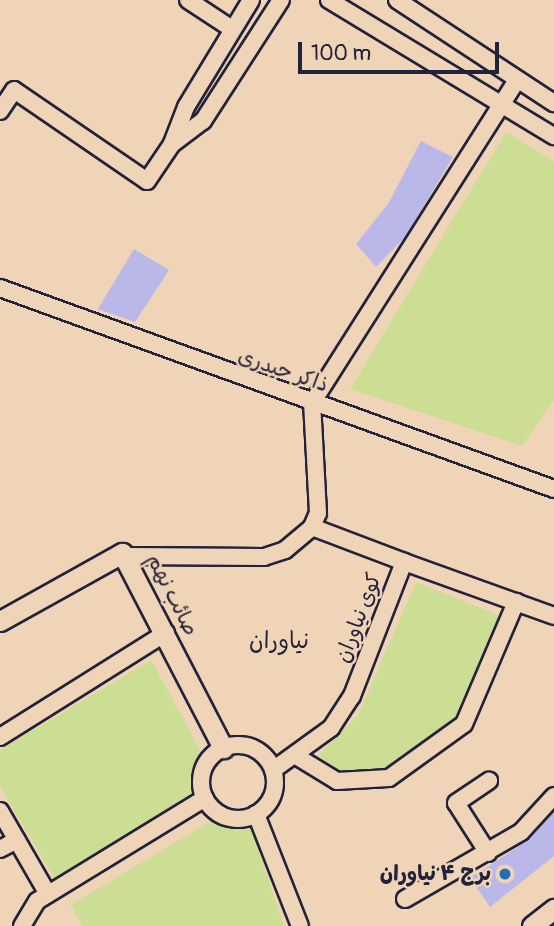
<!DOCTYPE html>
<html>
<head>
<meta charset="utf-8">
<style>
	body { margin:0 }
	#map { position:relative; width:554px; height:926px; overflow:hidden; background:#f0d4b7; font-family:Pangolin,"Playpen Sans Arabic",sans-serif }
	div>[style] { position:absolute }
	.green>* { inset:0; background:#ccde93 }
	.building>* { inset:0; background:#bab8e9 }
	.roads { filter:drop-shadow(2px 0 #22223b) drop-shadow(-2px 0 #22223b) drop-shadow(0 2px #22223b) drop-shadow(0 -2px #22223b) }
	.minor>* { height:16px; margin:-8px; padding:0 8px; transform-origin:8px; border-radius:8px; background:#f0d4b7 }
	.minor>.ring { margin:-8px; padding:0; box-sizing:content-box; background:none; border:16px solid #f0d4b7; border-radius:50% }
	.major>* { height:19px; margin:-9.5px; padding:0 9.5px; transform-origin:9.5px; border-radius:9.5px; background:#f0d4b7 }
	.dots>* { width:19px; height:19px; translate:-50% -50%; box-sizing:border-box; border:4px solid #f0d4b7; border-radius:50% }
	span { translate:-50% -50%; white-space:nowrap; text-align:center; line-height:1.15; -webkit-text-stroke:5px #f0d4b7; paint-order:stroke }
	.street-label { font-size:21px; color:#22223b }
	.poi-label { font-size:21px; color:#22223b; font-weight:700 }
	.right { translate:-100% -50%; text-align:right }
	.neighbourhood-label { font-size:23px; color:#22223b }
	.scale { position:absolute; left:298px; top:42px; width:201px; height:32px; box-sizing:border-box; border:4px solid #22223b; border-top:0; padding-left:9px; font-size:21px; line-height:24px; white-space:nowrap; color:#22223b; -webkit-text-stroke:5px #f0d4b7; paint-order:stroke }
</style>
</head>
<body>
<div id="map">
	<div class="green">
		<div style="clip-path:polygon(506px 132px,554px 161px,554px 400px,522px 446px,350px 389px)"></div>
		<div style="clip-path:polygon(416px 582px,500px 616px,457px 719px,387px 770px,342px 771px,318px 756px,358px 715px)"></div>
		<div style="clip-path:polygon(151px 660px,202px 753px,192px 793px,54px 878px,0 787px,0 750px)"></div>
		<div style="clip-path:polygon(211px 821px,251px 827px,284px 926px,82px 926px,71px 905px)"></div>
	</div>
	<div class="building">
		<div style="clip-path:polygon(421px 141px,453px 157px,405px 237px,376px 267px,356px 244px,388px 204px)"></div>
		<div style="clip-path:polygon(134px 249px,169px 270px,135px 322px,98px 309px)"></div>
		<div style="clip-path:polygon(554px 812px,554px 856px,490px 907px,470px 878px,527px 841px)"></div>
	</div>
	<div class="roads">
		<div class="minor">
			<div style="left:188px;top:0;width:53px;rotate:33.4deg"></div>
			<div style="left:251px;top:0;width:125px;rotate:121.3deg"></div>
			<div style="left:186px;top:107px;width:40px;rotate:111deg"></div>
			<div style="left:172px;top:144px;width:39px;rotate:-37deg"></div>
			<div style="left:203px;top:121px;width:144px;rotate:-57.2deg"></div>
			<div style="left:329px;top:0;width:263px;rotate:31.2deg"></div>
			<div style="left:397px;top:0;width:188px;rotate:33.3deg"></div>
			<div style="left:0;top:111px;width:25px;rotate:-56deg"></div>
			<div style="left:14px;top:90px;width:161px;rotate:34.4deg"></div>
			<div style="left:147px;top:181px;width:45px;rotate:-56deg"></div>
			<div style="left:0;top:288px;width:589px;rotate:19.94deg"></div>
			<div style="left:312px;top:527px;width:98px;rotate:20.8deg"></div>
			<div style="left:127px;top:556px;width:137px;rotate:0.4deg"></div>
			<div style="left:264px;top:557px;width:22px;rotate:-18deg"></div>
			<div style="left:285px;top:550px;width:35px;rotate:-40deg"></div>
			<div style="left:312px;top:527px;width:15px;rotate:-67deg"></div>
			<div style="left:318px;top:513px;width:110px;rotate:-93.1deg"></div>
			<div style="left:312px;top:403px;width:383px;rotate:-57.6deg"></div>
			<div style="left:0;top:737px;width:196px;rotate:-32.1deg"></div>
			<div class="ring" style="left:201px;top:745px;width:58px;height:58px"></div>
			<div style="left:296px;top:756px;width:48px;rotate:31.4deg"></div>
			<div style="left:337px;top:781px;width:52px;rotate:-3.3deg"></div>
			<div style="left:389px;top:778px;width:92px;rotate:-35.8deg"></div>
			<div style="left:464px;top:724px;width:133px;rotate:-66.9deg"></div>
			<div style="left:273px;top:770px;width:72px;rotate:-35.9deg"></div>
			<div style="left:331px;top:728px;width:38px;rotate:-57deg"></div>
			<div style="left:352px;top:696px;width:144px;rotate:-68.8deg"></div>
			<div style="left:404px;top:562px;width:159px;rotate:19.8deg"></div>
			<div style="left:0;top:811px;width:96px;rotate:60deg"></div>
			<div style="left:256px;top:814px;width:120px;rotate:68.6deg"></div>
			<div style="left:0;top:849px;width:19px;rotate:-28deg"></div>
			<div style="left:488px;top:853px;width:59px;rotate:-122.6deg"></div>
			<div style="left:456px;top:803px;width:40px;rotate:-34deg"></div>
			<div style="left:405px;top:899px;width:134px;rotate:-30deg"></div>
			<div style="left:521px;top:832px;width:49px;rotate:-47.5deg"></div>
			<div style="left:22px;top:926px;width:29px;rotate:-59deg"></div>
			<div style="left:37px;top:901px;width:197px;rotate:-31.5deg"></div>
		</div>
		<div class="major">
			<div style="left:0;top:621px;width:140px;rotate:-29.1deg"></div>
			<div style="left:122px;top:553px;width:220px;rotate:62.6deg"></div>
			<div style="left:532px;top:926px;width:28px;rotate:-38deg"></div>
		</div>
	</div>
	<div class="dots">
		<div style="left:505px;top:874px;background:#1f6fb2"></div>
	</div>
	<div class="street-label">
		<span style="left:283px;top:371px;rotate:19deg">ذاکر حیدری</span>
		<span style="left:172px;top:595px;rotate:63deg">صائب نهم</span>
		<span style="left:359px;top:618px;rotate:-69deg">کوی نیاوران</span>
	</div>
	<div class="poi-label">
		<span class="right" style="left:491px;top:874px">برج ۴ نیاوران</span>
	</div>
	<div class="neighbourhood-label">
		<span style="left:279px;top:641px">نیاوران</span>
	</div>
	<div class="scale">100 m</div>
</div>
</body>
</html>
